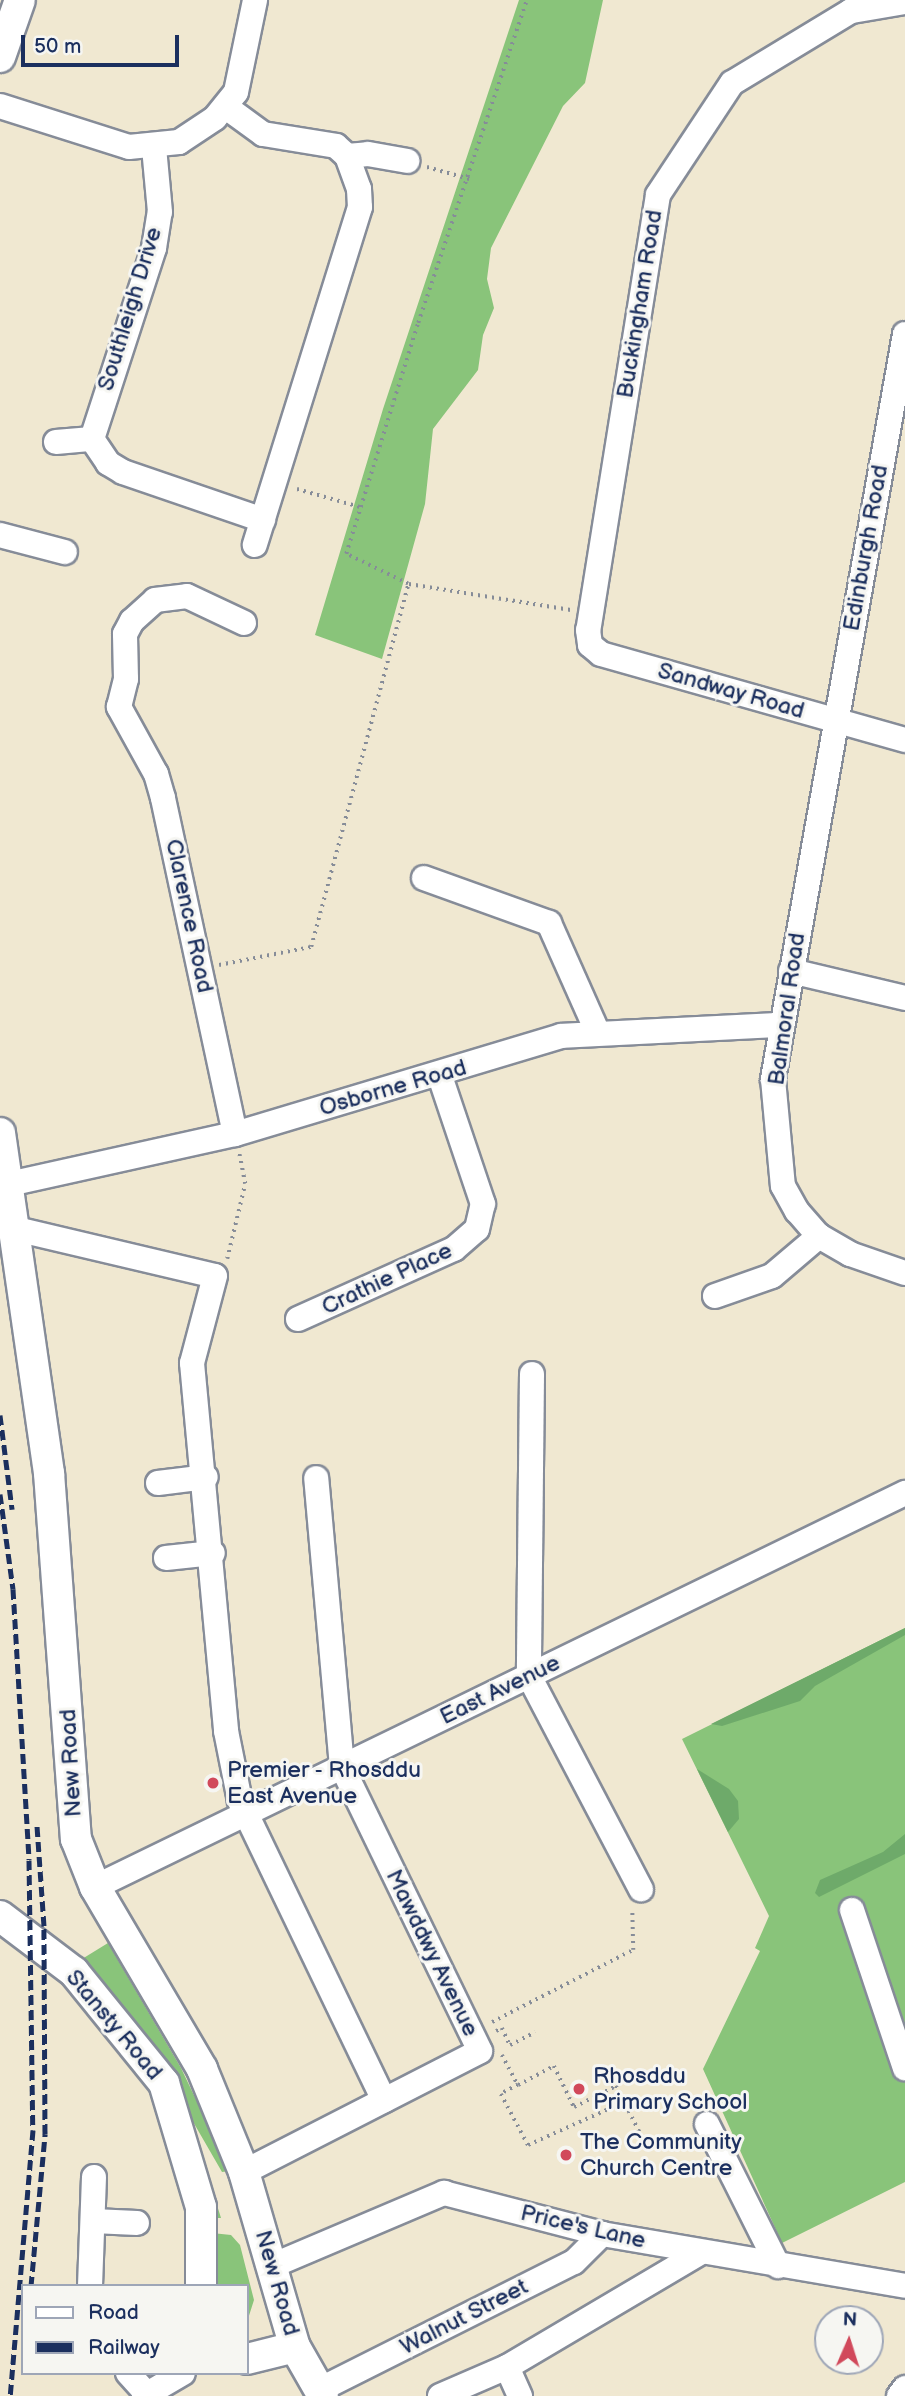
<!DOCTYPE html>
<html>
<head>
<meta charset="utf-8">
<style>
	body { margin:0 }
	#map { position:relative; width:905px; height:2396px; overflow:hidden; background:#f0e8d1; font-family:"Balsamiq Sans",sans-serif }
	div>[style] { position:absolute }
	.green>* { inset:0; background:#89c47a }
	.forest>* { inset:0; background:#6eaa6a }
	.path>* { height:3.5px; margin-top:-1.75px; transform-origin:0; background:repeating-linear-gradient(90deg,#868c98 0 2px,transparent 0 7px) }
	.roads { filter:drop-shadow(2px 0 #868c98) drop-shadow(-2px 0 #868c98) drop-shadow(0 2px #868c98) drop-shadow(0 -2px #868c98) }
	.minor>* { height:24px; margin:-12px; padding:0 12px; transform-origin:12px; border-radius:12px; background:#fff }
	.major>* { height:30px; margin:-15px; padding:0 15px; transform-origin:15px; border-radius:15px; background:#fff }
	.rail>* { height:5px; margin-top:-2.5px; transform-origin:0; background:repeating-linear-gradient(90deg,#1b2f5e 0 10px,transparent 0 15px) }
	.dots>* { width:19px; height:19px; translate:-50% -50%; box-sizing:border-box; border:4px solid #f6f6f2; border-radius:50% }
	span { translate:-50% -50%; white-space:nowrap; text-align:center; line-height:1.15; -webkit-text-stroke:6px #f6f6f2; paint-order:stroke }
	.street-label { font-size:23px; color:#1b2f5e }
	.poi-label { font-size:23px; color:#1b2f5e }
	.left { translate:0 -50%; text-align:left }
	.legend { position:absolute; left:21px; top:2284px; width:228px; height:91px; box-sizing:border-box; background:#f6f6f2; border:2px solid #9ea6b7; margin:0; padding:9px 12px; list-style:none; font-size:21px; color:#1b2f5e }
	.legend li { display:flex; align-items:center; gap:14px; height:35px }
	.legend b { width:35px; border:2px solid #9ea6b7 }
	.north { position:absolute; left:814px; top:2305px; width:70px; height:70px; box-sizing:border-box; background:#f6f6f2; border:2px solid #9ea6b7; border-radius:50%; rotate:3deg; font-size:19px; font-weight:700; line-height:28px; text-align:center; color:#1b2f5e }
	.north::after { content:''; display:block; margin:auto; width:24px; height:32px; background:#d1495b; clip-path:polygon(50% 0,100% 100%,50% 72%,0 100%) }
	.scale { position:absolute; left:21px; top:35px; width:158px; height:32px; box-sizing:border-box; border:4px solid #1b2f5e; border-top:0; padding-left:9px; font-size:21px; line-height:24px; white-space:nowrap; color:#1b2f5e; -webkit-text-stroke:5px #f6f6f2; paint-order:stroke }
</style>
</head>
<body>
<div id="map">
	<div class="green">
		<div style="clip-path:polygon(519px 0,603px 0,585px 83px,563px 106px,491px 248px,487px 279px,494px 308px,483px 335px,478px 370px,433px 429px,425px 504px,382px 659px,315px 635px,383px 409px)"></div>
		<div style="clip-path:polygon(905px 1628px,905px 2182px,782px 2243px,703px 2069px,760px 1951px,755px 1948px,769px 1916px,682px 1739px)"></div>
		<div style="clip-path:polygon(108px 1943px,181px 2068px,230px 2171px,222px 2172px,173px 2087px,84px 1969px,82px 1959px)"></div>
		<div style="clip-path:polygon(181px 2118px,199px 2147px,221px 2218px,208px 2218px)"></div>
		<div style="clip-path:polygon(212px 2233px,231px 2235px,240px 2245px,254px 2300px,247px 2322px,247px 2286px,210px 2286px)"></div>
	</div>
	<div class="forest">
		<div style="clip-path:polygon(905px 1628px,905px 1635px,815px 1686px,800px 1701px,722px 1726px,711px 1724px)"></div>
		<div style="clip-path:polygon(697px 1769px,729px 1789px,738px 1801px,739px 1819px,728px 1832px)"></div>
		<div style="clip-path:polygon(905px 1834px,905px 1854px,819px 1897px,815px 1893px,820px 1880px,883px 1852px)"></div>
	</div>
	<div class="path">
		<div style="left:427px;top:167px;width:44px;rotate:15.9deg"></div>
		<div style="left:297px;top:489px;width:66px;rotate:15.9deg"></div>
		<div style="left:409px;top:584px;width:164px;rotate:9.1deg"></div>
		<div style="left:219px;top:965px;width:94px;rotate:-11.1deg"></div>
		<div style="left:311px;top:947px;width:376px;rotate:-75deg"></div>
		<div style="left:408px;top:584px;width:69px;rotate:-154.2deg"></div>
		<div style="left:346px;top:554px;width:242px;rotate:-72.7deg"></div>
		<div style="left:418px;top:323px;width:341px;rotate:-71.4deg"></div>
		<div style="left:227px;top:1259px;width:77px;rotate:-76.5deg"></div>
		<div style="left:245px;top:1184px;width:31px;rotate:-101deg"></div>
		<div style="left:492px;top:2022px;width:158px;rotate:-27.1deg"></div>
		<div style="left:633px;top:1950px;width:40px;rotate:-91.4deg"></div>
		<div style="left:496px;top:2031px;width:7px;rotate:-27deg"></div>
		<div style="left:502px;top:2028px;width:19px;rotate:65deg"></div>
		<div style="left:510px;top:2045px;width:28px;rotate:-27deg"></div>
		<div style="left:502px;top:2055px;width:34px;rotate:62deg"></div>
		<div style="left:518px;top:2085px;width:41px;rotate:-27.8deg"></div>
		<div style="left:554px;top:2066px;width:46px;rotate:64deg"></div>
		<div style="left:574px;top:2107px;width:47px;rotate:-26.6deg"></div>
		<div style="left:616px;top:2086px;width:53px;rotate:62.9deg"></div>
		<div style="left:518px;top:2085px;width:19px;rotate:152deg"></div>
		<div style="left:501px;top:2094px;width:58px;rotate:62.1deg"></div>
		<div style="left:528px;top:2145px;width:105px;rotate:-24.1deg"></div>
	</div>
	<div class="roads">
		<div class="minor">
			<div style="left:905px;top:2px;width:55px;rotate:170.5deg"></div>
			<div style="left:851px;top:11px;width:139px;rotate:148.8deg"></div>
			<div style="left:732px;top:83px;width:134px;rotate:123.5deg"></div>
			<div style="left:658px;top:195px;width:441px;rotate:99.1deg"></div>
			<div style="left:588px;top:630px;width:15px;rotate:82deg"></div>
			<div style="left:590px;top:645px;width:14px;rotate:39deg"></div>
			<div style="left:601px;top:654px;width:316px;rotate:15.8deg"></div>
			<div style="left:0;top:106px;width:135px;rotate:17.6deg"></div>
			<div style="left:129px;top:147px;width:50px;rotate:-5.7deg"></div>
			<div style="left:179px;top:142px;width:43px;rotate:-33.7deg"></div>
			<div style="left:215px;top:118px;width:33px;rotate:-51deg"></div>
			<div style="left:236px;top:92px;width:94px;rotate:-78.3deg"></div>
			<div style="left:226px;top:107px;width:46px;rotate:36.1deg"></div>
			<div style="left:263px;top:134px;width:74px;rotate:9.3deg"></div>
			<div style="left:336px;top:146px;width:15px;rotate:42deg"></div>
			<div style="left:347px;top:156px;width:35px;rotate:70deg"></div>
			<div style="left:359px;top:189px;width:18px;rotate:87deg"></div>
			<div style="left:360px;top:207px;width:354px;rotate:107.3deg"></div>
			<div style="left:347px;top:156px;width:21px;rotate:-5deg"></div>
			<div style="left:368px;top:154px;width:40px;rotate:10deg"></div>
			<div style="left:905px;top:334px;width:757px;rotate:100.05deg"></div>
			<div style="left:773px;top:1079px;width:107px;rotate:84.7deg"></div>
			<div style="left:783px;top:1186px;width:29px;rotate:61deg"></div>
			<div style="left:797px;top:1211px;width:33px;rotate:49deg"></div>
			<div style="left:819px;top:1236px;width:36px;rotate:30deg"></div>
			<div style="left:850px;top:1254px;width:58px;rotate:19.1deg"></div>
			<div style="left:92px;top:439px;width:201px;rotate:-72deg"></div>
			<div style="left:154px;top:248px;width:36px;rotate:-81deg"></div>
			<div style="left:160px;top:212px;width:65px;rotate:-95.3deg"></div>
			<div style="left:56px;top:442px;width:36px;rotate:-5deg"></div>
			<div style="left:92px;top:439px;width:29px;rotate:56deg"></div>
			<div style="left:108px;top:463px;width:17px;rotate:31deg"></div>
			<div style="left:123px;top:472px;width:148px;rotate:18.9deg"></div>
			<div style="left:0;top:535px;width:67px;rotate:14.7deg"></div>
			<div style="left:424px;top:878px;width:133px;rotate:19.8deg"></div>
			<div style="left:549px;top:923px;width:118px;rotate:66deg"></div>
			<div style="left:791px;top:971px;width:117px;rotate:13.3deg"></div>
			<div style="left:235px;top:1134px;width:344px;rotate:-102.1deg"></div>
			<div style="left:163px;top:798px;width:25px;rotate:-106deg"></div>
			<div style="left:156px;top:774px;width:77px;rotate:-118.9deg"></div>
			<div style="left:119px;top:707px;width:29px;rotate:-76deg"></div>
			<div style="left:126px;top:679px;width:45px;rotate:-91.3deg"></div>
			<div style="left:125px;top:634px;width:15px;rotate:-62deg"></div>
			<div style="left:132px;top:621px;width:31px;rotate:-42deg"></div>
			<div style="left:155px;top:600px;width:32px;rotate:-7deg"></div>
			<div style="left:187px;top:596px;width:63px;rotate:25.3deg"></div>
			<div style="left:9px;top:1184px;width:231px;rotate:-12.5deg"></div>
			<div style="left:235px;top:1134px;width:340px;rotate:-16.7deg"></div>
			<div style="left:561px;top:1036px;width:219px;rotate:-2.9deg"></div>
			<div style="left:16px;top:1229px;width:204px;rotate:13.3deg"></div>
			<div style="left:215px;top:1276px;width:90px;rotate:104.8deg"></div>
			<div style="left:192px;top:1363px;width:370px;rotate:84.7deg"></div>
			<div style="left:226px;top:1731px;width:71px;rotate:78.7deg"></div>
			<div style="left:240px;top:1801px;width:332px;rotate:64.3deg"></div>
			<div style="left:715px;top:1296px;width:60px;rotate:-19.3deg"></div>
			<div style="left:772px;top:1276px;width:62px;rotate:-40.4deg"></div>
			<div style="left:298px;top:1319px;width:171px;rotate:-24.2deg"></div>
			<div style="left:454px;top:1249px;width:30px;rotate:-41deg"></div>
			<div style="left:477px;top:1229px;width:26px;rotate:-77deg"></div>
			<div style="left:483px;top:1204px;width:135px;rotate:-108.6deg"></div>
			<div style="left:532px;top:1374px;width:302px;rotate:90.6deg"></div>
			<div style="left:529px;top:1676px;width:241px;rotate:62.3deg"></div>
			<div style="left:158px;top:1483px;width:48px;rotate:-7.1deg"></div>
			<div style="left:166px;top:1558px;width:47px;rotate:-6.1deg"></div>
			<div style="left:95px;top:1887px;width:901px;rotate:-25.94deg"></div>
			<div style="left:852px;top:1910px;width:167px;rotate:71.5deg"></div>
			<div style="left:707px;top:2124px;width:159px;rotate:63.4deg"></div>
			<div style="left:244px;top:2172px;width:265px;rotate:-27.1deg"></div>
			<div style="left:480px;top:2051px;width:316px;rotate:-115.9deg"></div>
			<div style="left:342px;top:1767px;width:290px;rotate:-95.1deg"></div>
			<div style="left:93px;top:2221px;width:44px;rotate:2.6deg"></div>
			<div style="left:274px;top:2265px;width:185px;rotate:-23deg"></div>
			<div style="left:444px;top:2193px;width:163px;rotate:14.5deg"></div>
			<div style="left:602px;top:2234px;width:307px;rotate:9.7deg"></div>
			<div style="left:90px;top:2286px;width:109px;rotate:-87.9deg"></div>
			<div style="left:507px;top:2367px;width:32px;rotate:66deg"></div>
			<div style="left:128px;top:2373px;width:27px;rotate:48deg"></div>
			<div style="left:319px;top:2390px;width:285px;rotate:-26.7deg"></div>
			<div style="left:574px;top:2262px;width:40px;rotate:-45deg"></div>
			<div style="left:144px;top:2396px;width:45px;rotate:-30.5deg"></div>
			<div style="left:440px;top:2396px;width:73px;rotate:-23.4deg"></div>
			<div style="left:507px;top:2367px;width:224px;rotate:-30.6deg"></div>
			<div style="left:899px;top:2396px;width:10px;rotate:-53deg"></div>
		</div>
		<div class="major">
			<div style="left:0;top:57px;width:60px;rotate:-70.7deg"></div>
			<div style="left:0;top:1133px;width:344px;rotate:81.8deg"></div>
			<div style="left:49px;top:1473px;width:367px;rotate:85.8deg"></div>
			<div style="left:76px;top:1839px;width:52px;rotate:68.4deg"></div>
			<div style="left:95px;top:1887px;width:211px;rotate:59.5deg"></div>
			<div style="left:202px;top:2069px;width:111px;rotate:67.8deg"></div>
			<div style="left:244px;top:2172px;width:182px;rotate:73.8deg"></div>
			<div style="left:295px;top:2347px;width:56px;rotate:60.3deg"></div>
			<div style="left:0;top:1916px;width:93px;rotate:37.1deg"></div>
			<div style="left:74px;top:1972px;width:143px;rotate:51deg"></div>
			<div style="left:164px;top:2083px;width:129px;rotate:73.4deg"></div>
			<div style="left:201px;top:2207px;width:79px;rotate:90deg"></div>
			<div style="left:247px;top:2359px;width:49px;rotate:-14deg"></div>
		</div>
	</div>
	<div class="rail">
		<div style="left:0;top:1415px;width:95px;rotate:82.7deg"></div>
		<div style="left:0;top:1494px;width:96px;rotate:82.2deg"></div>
		<div style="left:13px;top:1589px;width:271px;rotate:86.6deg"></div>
		<div style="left:29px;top:1860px;width:270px;rotate:89.2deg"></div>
		<div style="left:33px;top:2130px;width:267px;rotate:94.9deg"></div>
		<div style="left:31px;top:2286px;width:153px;rotate:-84.7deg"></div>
		<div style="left:45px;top:2134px;width:208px;rotate:-90.3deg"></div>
		<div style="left:44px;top:1926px;width:100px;rotate:-94deg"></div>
	</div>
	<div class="dots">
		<div style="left:213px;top:1783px;background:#d1495b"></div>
		<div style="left:579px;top:2089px;background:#d1495b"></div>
		<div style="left:566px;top:2155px;background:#d1495b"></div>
	</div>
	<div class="street-label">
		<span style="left:640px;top:304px;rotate:-81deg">Buckingham Road</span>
		<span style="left:130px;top:309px;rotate:-73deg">Southleigh Drive</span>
		<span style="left:866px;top:548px;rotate:-80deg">Edinburgh Road</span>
		<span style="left:731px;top:691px;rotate:16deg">Sandway Road</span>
		<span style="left:189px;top:916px;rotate:78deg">Clarence Road</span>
		<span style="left:787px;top:1009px;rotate:-82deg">Balmoral Road</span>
		<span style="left:393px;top:1088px;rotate:-16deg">Osborne Road</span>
		<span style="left:387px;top:1279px;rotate:-25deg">Crathie Place</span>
		<span style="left:500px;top:1690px;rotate:-26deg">East Avenue</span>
		<span style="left:71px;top:1763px;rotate:-93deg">New Road</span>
		<span style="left:432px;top:1953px;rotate:64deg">Mawddwy Avenue</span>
		<span style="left:114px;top:2025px;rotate:50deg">Stansty Road</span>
		<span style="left:583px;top:2227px;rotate:13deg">Price's Lane</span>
		<span style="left:277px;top:2283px;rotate:74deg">New Road</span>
		<span style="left:464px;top:2317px;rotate:-27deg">Walnut Street</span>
	</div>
	<div class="poi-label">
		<span class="left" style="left:227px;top:1783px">Premier - Rhosddu<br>East Avenue</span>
		<span class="left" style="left:593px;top:2089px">Rhosddu<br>Primary School</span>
		<span class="left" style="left:580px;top:2155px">The Community<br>Church Centre</span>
	</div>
	<ul class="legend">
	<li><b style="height:9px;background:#fff"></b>Road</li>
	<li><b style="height:9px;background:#1b2f5e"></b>Railway</li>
	</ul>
	<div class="north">N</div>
	<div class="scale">50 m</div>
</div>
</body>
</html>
